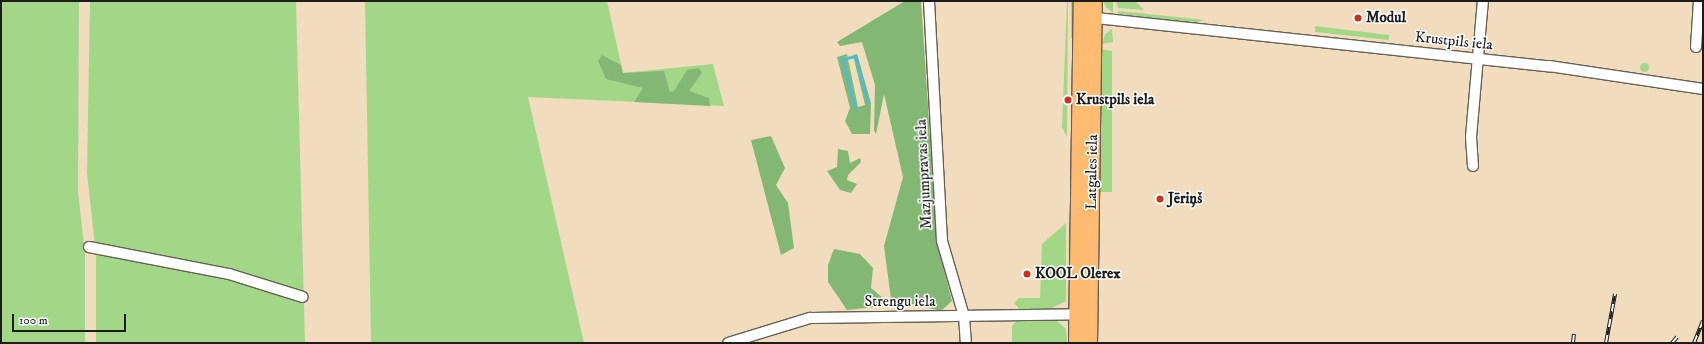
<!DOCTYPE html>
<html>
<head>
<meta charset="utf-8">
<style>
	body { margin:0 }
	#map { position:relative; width:1704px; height:344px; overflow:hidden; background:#f1ddbe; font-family:"IM FELL DW Pica",serif }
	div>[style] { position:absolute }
	.green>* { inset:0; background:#a3d788 }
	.round { border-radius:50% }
	.forest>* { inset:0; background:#82b874 }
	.stream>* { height:2.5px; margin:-1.25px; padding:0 1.25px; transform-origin:1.25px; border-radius:1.25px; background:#50bccb }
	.roads { filter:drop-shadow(1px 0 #676055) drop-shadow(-1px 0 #676055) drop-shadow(0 1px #676055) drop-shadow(0 -1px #676055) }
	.minor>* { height:10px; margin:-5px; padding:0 5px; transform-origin:5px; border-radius:5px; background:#fff }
	.highway>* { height:15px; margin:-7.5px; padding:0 7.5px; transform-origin:7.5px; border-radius:7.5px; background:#ffbb71 }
	.rail>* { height:4px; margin-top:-2px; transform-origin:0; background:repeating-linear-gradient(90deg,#fff 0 8px,#1c1c1c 0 16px); box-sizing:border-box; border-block:1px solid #1c1c1c }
	.dots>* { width:11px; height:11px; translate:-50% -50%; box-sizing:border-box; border:2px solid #fff; border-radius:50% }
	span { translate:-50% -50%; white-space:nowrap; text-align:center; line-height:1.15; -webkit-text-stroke:3px #fff; paint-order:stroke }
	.poi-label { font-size:15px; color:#1c1c1c; font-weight:700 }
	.left { translate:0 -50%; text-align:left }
	.street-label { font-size:15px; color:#1c1c1c }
	.frame { position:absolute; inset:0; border:2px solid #1c1c1c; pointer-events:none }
	.scale { position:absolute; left:12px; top:314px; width:114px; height:18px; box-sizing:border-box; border:2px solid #1c1c1c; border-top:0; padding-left:5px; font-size:12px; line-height:14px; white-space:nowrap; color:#1c1c1c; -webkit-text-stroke:3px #fff; paint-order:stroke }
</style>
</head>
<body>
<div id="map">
	<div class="green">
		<div style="clip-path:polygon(1px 1px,79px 1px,78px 191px,85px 255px,85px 343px,1px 343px)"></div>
		<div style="clip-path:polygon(90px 1px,296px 1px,305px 343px,96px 343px,96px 255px,87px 173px)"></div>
		<div style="clip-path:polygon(365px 1px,607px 1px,623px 73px,713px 64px,724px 106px,528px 97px,584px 343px,371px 343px)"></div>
		<div style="clip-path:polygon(1067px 1px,1068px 1px,1067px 137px,1062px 127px)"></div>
		<div style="clip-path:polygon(1071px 1px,1075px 1px,1074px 40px,1071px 38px)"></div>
		<div style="clip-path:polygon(1103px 1px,1113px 1px,1113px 13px,1106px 7px)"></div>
		<div style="clip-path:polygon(1116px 1px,1135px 1px,1144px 10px,1118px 8px)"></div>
		<div style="clip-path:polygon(1119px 11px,1205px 20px,1190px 24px,1116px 13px)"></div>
		<div style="clip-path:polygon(1315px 26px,1389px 35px,1389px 40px,1315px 32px)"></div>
		<div style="clip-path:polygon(1112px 29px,1113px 42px,1102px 44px,1105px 34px)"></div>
		<div style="clip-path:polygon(1102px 49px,1112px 51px,1112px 192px,1100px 192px)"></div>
		<div class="round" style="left:1639.5px;top:62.5px;width:9px;height:9px"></div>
		<div style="clip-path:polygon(1066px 223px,1066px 301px,1050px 309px,1019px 309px,1014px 303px,1019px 298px,1040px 298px,1042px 244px)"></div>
		<div style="clip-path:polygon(1069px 223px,1072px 227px,1068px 300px)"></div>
		<div style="clip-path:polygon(1016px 321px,1057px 321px,1066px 329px,1067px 343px,1012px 343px,1012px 326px)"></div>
	</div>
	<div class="forest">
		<div style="clip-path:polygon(905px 1px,921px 1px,937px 242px,952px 301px,941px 311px,891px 299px,884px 246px,903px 177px,884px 94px,876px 134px,874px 130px,875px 85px,862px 42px,840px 46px,837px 42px)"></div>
		<div style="clip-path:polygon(847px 54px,858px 107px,865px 105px,853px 55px,857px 54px,871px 103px,870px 134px,852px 134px,845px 121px,850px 108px,837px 57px)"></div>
		<div style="clip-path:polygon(602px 55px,621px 65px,623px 73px,664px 71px,670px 92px,674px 91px,687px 70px,699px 68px,702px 73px,689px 91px,709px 98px,710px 106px,634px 102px,643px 88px,606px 79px,598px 61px)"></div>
		<div style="clip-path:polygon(771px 136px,785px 168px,776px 185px,788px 203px,794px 248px,781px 255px,751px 140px)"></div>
		<div style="clip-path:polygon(838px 149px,848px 151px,850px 163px,860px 158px,861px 162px,848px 175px,847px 180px,857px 184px,851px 193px,840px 190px,827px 171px,837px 167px)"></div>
		<div style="clip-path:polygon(834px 249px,860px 254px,873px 268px,871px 288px,883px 298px,884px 306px,847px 310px,828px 282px,828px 265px)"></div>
	</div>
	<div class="stream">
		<div style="left:855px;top:108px;width:51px;rotate:-104.9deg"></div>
		<div style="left:842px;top:59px;width:14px;rotate:-12deg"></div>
		<div style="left:856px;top:56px;width:48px;rotate:75.4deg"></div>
	</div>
	<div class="roads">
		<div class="minor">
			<div style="left:929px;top:1px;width:240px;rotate:86.9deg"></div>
			<div style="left:942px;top:241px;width:78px;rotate:73.7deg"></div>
			<div style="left:964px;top:316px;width:27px;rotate:86deg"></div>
			<div style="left:1087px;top:17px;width:465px;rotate:6.1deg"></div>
			<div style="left:1549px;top:66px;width:156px;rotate:8.5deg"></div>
			<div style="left:1696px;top:47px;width:46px;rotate:-86.3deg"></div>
			<div style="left:1473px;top:166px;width:29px;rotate:-94deg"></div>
			<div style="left:1471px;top:137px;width:137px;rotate:-85deg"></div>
			<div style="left:89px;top:247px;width:143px;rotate:10.9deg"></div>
			<div style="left:229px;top:274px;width:77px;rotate:17.3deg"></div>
			<div style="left:728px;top:343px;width:86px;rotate:-17deg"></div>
			<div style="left:810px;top:318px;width:272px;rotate:-0.8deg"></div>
		</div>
		<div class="highway">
			<div style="left:1076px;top:343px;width:342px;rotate:-89.2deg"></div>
			<div style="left:1089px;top:343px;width:342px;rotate:-89.2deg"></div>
		</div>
	</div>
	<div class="rail">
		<div style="left:1573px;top:343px;width:9px;rotate:-84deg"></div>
		<div style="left:1606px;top:343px;width:50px;rotate:-79.6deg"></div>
		<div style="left:1672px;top:343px;width:8px;rotate:-50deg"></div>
		<div style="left:1694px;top:343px;width:24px;rotate:-68deg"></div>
	</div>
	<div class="dots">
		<div style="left:1358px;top:18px;background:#c8321e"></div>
		<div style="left:1068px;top:100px;background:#c8321e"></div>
		<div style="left:1160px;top:199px;background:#c8321e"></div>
		<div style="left:1027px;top:274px;background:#c8321e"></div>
	</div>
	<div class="poi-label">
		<span class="left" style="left:1366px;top:18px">Modul</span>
		<span class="left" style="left:1076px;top:100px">Krustpils iela</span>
		<span class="left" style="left:1168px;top:199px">Jēriņš</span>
		<span class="left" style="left:1035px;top:274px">KOOL Olerex</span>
	</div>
	<div class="street-label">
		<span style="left:1454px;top:41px;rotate:6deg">Krustpils iela</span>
		<span style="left:1092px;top:172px;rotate:-89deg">Latgales iela</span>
		<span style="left:924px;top:174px;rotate:-93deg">Mazjumpravas iela</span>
		<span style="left:900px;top:302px">Strengu iela</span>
	</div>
	<div class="frame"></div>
	<div class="scale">100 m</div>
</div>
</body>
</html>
